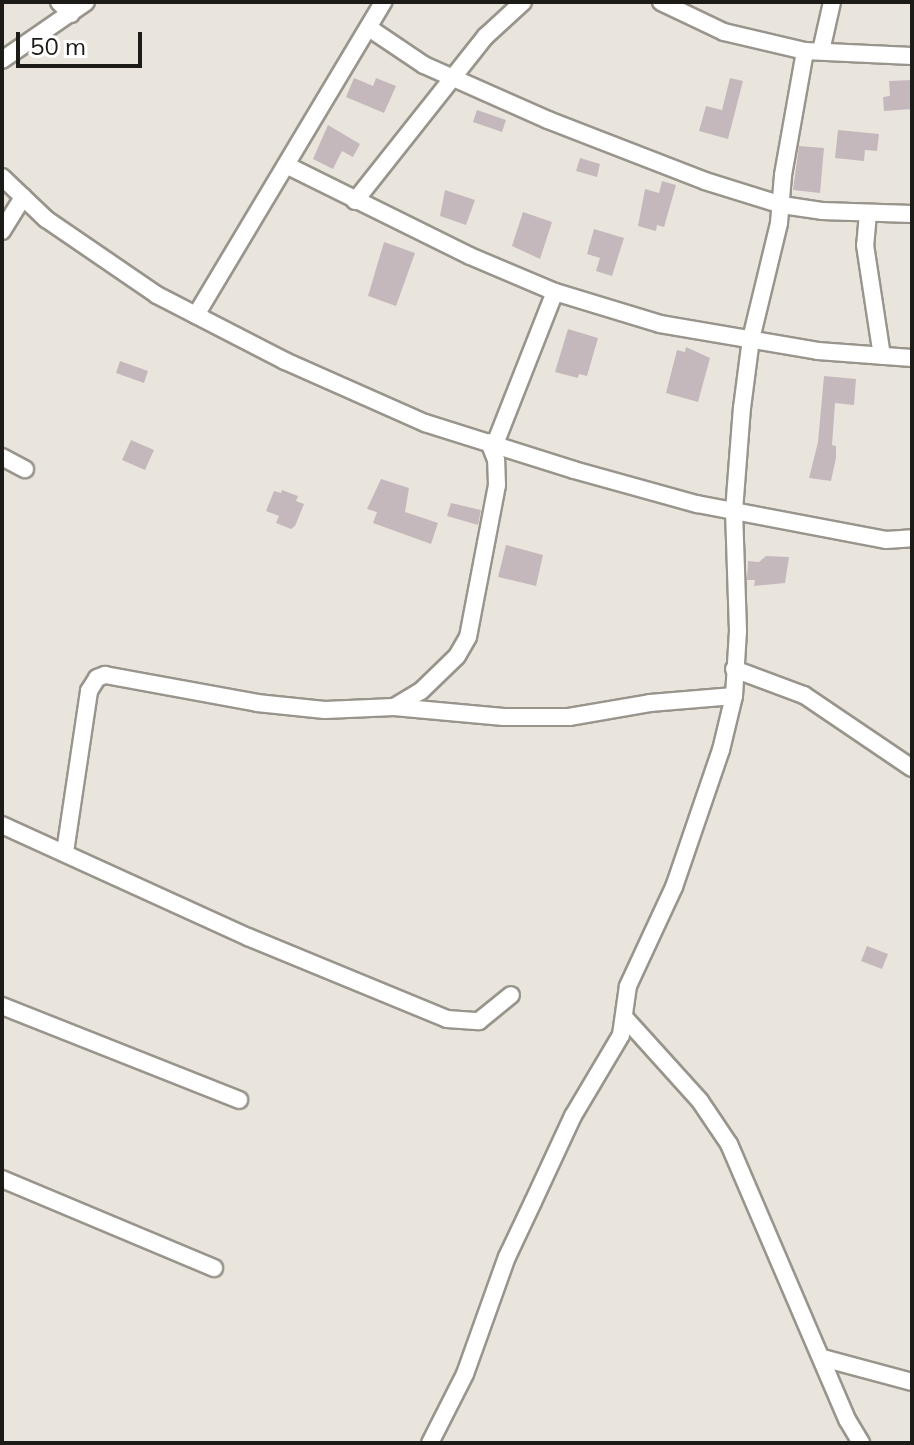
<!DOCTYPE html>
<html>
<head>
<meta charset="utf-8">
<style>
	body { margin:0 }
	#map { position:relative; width:914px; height:1445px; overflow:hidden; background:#eae5dc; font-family:Mulish,sans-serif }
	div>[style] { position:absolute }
	.building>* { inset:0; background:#c4b8bc }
	.roads { filter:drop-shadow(2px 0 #99958c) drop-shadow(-2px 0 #99958c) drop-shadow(0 2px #99958c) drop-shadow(0 -2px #99958c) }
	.minor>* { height:16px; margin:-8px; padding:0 8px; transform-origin:8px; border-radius:8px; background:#fff }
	span { translate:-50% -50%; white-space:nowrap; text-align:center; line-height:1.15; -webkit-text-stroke:7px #fff; paint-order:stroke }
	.frame { position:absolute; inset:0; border:4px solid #1d1b18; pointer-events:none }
	.scale { position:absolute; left:16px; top:32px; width:126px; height:36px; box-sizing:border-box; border:4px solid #1d1b18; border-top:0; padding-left:10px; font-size:24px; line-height:28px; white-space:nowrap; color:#1d1b18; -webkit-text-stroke:6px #fff; paint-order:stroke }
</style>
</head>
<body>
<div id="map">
	<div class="building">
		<div style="clip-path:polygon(354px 78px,373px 86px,376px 78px,396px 86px,384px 113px,346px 97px)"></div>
		<div style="clip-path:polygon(730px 78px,743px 81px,728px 139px,699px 131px,706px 106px,722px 110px)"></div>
		<div style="clip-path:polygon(912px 80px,912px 109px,884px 111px,883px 97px,890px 96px,889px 81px)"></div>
		<div style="clip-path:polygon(477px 110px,506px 120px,502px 132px,473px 122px)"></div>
		<div style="clip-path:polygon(328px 125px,360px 144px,353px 157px,342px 151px,333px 169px,313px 159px)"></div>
		<div style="clip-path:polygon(838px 130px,879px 134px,877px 151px,865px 150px,864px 161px,835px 158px)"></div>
		<div style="clip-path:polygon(799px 146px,824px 148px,820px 193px,793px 190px)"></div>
		<div style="clip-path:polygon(580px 158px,600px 164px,597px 177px,576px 171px)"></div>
		<div style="clip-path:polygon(662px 181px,676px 185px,664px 227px,657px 225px,656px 231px,638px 226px,645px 189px,659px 193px)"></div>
		<div style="clip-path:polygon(445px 190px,475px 200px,466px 225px,440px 216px)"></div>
		<div style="clip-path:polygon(523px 212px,552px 222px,540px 259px,512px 246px)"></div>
		<div style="clip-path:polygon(594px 229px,624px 238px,612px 276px,596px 271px,600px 258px,587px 254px)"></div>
		<div style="clip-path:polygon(384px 242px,415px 253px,396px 306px,368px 296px)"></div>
		<div style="clip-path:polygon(568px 329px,598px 338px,587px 376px,579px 374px,578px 378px,555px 372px)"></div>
		<div style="clip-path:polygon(686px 347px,710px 358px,698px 402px,666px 393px,677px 350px,685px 352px)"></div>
		<div style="clip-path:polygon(120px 361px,148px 371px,144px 383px,116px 373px)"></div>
		<div style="clip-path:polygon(824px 376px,856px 379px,854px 405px,835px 403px,832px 445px,836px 446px,836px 458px,831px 481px,809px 478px,818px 442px)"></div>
		<div style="clip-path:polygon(131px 440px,154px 450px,145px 470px,122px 460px)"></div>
		<div style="clip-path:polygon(381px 479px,409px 488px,405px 512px,438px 523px,431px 544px,373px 523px,377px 512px,367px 509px)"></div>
		<div style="clip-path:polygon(282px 490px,298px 496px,296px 501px,304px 504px,295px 526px,291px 529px,276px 523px,279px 516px,266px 511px,274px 491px,281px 493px)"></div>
		<div style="clip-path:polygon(451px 503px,481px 510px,478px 525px,447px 516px)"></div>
		<div style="clip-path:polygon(506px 545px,543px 555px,536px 586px,498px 577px)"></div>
		<div style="clip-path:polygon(766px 556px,789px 557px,785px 583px,754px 586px,755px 580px,747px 580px,748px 561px,759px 562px)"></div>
		<div style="clip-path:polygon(867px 946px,888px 954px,882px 969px,861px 961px)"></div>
	</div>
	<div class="roads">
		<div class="minor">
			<div style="left:59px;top:2px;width:17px;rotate:45deg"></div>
			<div style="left:661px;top:2px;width:70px;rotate:25.5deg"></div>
			<div style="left:724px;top:32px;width:83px;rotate:13.2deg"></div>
			<div style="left:805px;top:51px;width:107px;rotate:2.7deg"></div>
			<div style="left:369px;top:28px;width:66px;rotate:33.9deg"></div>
			<div style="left:424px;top:65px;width:136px;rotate:23.9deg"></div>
			<div style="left:548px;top:120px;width:168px;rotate:21.2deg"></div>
			<div style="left:705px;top:181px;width:81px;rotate:17.3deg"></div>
			<div style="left:782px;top:205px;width:40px;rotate:8.5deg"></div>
			<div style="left:822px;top:211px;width:90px;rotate:1.9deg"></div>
			<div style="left:821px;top:51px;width:50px;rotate:-77.3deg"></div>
			<div style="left:2px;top:60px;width:102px;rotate:-34.6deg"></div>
			<div style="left:286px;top:165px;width:205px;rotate:26.3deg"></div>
			<div style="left:470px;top:256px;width:92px;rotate:23deg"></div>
			<div style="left:555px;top:292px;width:110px;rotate:16.9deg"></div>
			<div style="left:660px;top:324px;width:160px;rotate:9.7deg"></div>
			<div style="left:818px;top:351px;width:94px;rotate:4.3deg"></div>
			<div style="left:2px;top:177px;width:61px;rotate:43.7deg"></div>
			<div style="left:46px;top:219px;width:135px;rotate:34.4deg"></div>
			<div style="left:157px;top:295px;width:144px;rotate:27.3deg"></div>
			<div style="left:285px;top:361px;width:153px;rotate:23.9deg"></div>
			<div style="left:425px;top:423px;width:156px;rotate:17.5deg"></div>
			<div style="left:574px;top:470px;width:128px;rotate:15.5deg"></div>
			<div style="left:697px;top:504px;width:192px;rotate:10.8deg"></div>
			<div style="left:886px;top:540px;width:26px;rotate:-4deg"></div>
			<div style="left:355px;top:201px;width:211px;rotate:-51.6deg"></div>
			<div style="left:486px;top:36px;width:50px;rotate:-42.6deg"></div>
			<div style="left:868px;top:213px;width:32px;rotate:95deg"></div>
			<div style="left:865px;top:245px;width:112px;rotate:81.3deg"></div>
			<div style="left:2px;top:231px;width:40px;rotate:-58deg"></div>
			<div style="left:196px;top:315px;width:365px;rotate:-59.1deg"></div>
			<div style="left:495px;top:444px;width:163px;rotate:-68.5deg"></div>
			<div style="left:2px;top:457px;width:26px;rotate:28deg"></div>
			<div style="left:734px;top:669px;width:75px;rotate:20.4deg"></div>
			<div style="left:804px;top:695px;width:130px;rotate:34.1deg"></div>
			<div style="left:394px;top:707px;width:110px;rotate:5.2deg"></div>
			<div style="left:504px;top:717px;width:65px"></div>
			<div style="left:569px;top:717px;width:82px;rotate:-9.8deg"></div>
			<div style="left:650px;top:703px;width:84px;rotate:-4.8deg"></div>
			<div style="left:2px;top:825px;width:270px;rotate:24.5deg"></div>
			<div style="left:248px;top:937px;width:215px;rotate:22.4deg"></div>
			<div style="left:447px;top:1019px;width:32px;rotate:4deg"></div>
			<div style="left:479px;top:1021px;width:41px;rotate:-39.1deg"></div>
			<div style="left:65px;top:852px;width:163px;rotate:-81.5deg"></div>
			<div style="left:89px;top:691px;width:15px;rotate:-58deg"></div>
			<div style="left:97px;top:678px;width:9px;rotate:-21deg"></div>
			<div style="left:105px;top:675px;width:155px;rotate:10.4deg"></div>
			<div style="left:257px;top:703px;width:68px;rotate:5.9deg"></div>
			<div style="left:325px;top:710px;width:69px;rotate:-2.5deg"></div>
			<div style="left:394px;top:707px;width:31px;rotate:-31deg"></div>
			<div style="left:421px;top:691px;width:50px;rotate:-44.2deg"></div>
			<div style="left:457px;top:656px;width:22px;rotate:-60deg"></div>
			<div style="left:468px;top:637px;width:155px;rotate:-79.2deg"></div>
			<div style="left:497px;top:485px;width:25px;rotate:-92deg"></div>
			<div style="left:496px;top:460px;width:19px;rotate:-111deg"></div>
			<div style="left:2px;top:1006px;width:255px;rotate:21.6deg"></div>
			<div style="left:626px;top:1019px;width:110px;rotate:47.9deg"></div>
			<div style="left:700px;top:1101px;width:52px;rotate:56deg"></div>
			<div style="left:729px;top:1144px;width:301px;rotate:66.8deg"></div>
			<div style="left:848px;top:1421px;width:26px;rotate:59deg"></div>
			<div style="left:2px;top:1179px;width:230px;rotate:22.8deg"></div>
			<div style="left:823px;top:1358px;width:92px;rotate:15.1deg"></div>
			<div style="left:430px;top:1443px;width:77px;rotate:-63.1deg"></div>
			<div style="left:465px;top:1374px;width:124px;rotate:-70.3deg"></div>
			<div style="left:507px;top:1257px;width:61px;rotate:-64.7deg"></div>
			<div style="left:533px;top:1202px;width:95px;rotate:-65.1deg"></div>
			<div style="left:573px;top:1116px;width:94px;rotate:-59.3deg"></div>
			<div style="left:621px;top:1035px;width:49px;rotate:-81.9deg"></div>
			<div style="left:628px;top:986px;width:109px;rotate:-65.1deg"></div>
			<div style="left:674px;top:887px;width:145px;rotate:-71.1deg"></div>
			<div style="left:721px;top:750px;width:56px;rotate:-76.5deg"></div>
			<div style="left:734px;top:696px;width:65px;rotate:-86.5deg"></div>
			<div style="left:738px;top:631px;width:120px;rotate:-91.9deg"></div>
			<div style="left:734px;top:511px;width:103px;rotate:-85.6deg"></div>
			<div style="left:742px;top:408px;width:70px;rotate:-82.6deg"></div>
			<div style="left:751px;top:339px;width:119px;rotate:-76.4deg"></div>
			<div style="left:779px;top:223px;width:48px;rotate:-85.2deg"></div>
			<div style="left:783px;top:175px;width:126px;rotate:-79.9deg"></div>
		</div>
	</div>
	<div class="frame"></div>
	<div class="scale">50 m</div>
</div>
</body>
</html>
